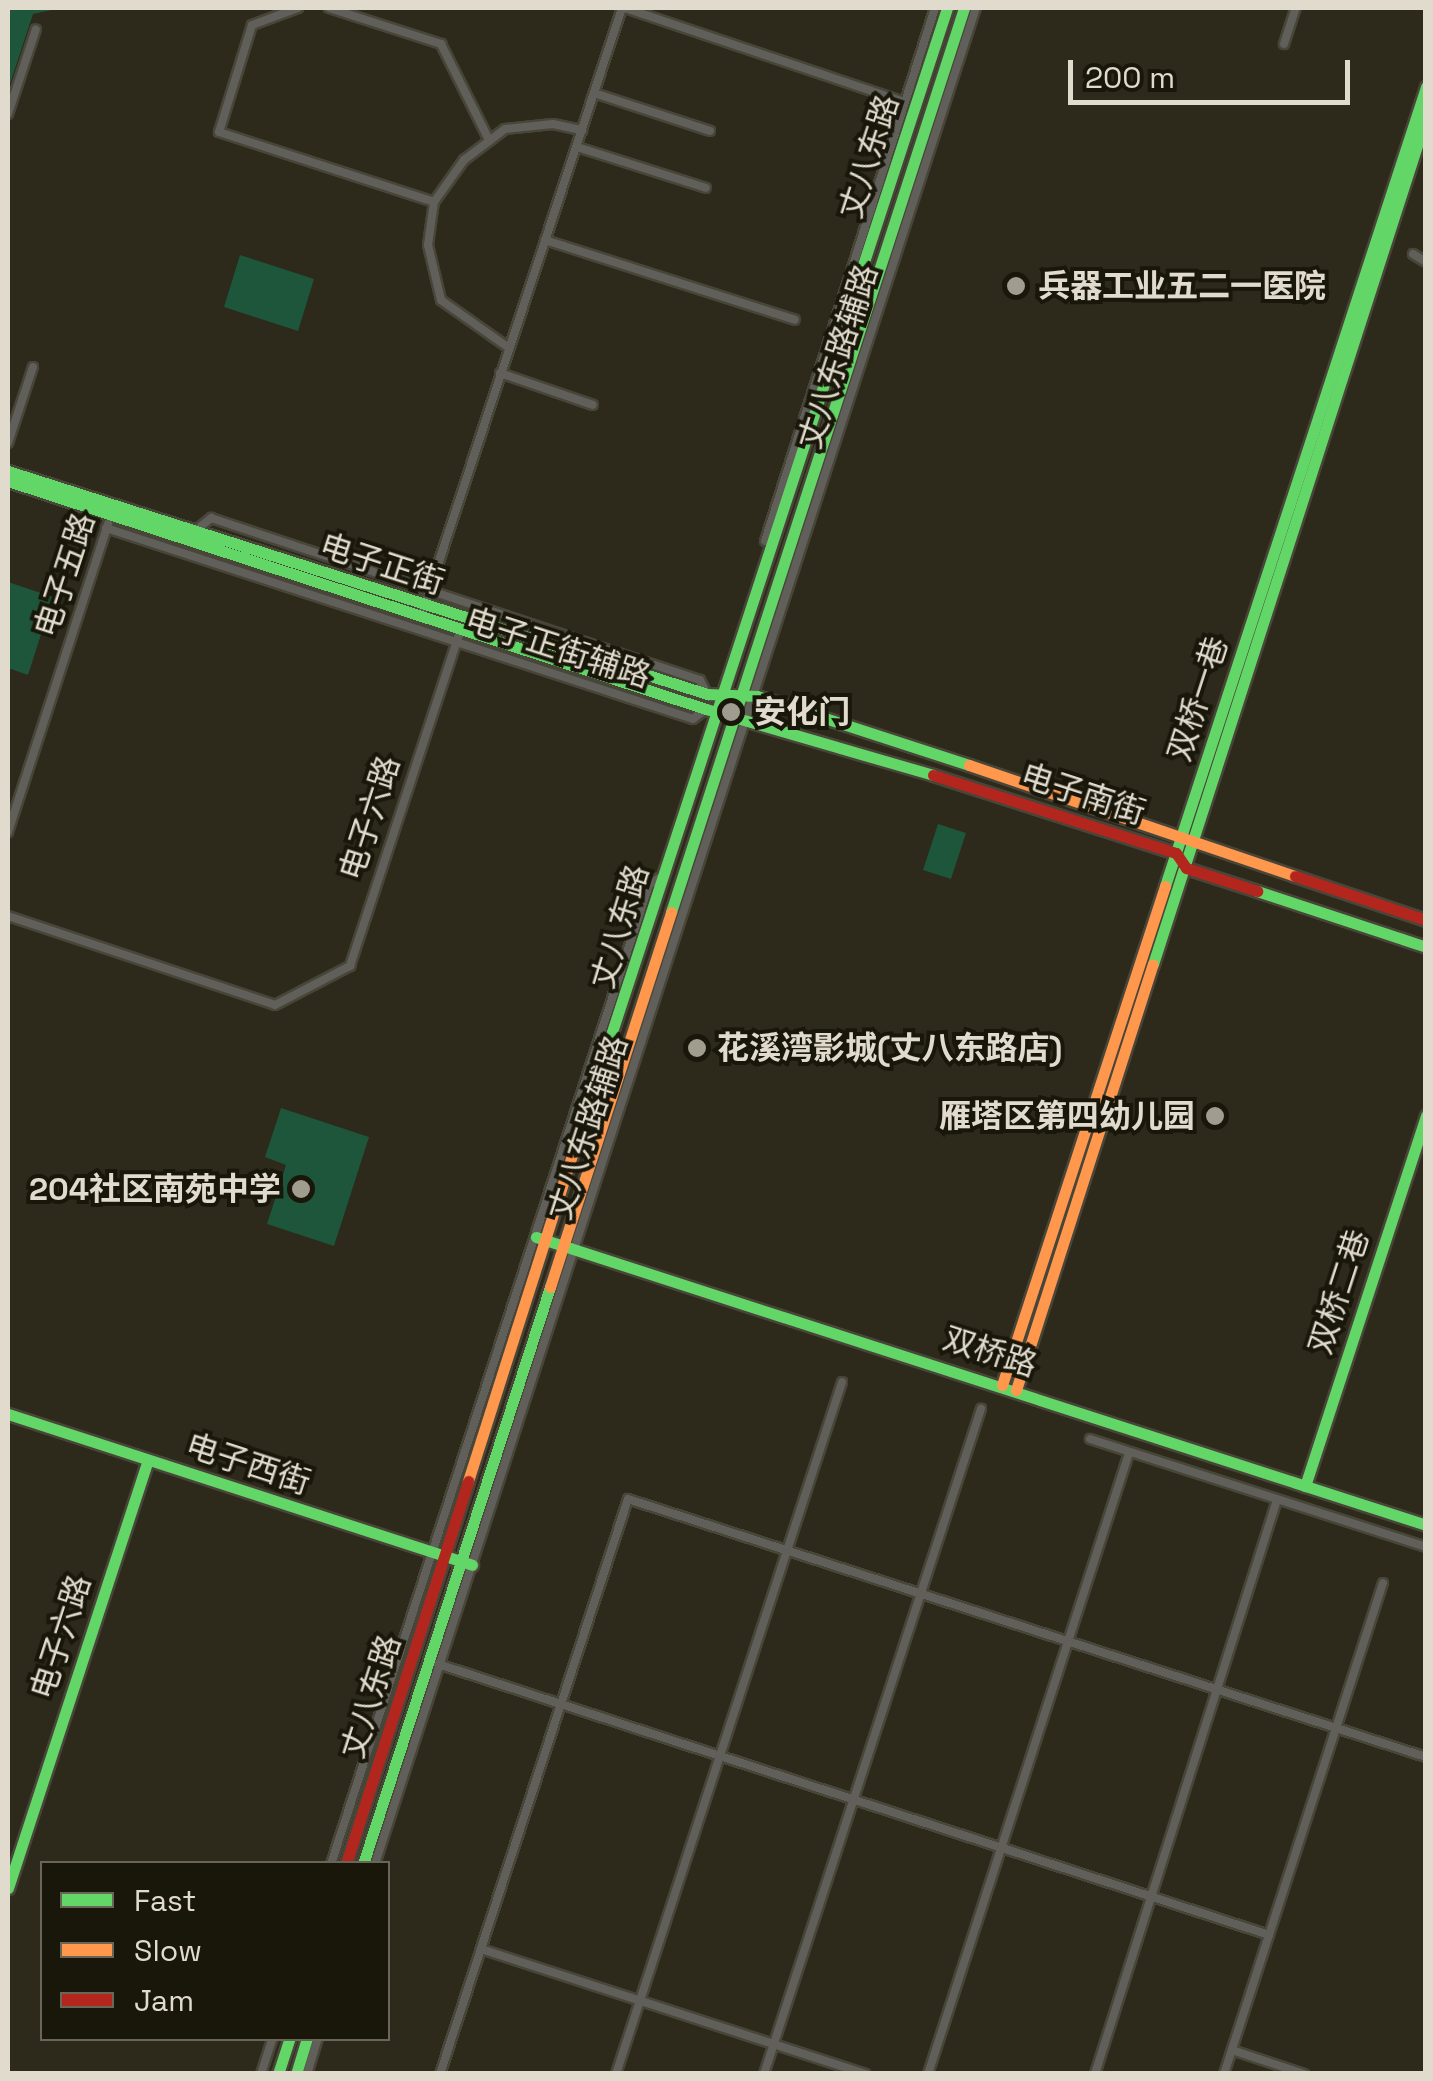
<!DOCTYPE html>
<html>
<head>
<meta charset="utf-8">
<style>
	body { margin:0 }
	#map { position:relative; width:1433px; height:2081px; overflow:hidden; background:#2d291b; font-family:"Space Grotesk","Noto Sans SC",sans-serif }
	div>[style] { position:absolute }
	.green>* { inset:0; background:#1d563a }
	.roads { filter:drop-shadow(2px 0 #484539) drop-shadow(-2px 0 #484539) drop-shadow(0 2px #484539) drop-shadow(0 -2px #484539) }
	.street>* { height:8px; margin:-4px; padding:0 4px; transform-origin:4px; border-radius:4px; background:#615f5a }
	.fast>* { height:11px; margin:-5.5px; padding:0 5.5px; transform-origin:5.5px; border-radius:5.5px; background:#63d668 }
	.slow>* { height:11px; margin:-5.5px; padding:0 5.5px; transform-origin:5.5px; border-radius:5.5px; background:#ff974d }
	.jam>* { height:11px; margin:-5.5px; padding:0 5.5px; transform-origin:5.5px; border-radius:5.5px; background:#b3261e }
	.dots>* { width:28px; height:28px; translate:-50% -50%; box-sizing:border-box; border:5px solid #19160a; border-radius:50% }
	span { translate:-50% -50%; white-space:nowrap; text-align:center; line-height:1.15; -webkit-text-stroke:8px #19160a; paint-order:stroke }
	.street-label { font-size:32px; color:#e0dbcc }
	.poi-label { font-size:32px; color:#e0dbcc; font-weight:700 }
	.left { translate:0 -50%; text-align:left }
	.right { translate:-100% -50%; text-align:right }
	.frame { position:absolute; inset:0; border:10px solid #e0dbcc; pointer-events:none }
	.legend { position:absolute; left:40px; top:1861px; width:350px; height:180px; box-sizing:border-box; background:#19160a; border:2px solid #696558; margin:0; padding:12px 18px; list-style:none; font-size:30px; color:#e0dbcc }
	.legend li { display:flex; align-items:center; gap:20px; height:50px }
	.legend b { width:50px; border:2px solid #696558 }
	.scale { position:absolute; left:1068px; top:60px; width:282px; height:45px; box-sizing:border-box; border:5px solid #e0dbcc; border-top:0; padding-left:12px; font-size:30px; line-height:35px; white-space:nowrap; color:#e0dbcc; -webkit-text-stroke:8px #19160a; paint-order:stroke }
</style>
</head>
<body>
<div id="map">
	<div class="green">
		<div style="clip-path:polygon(8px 8px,61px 8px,33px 14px,8px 90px)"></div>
		<div style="clip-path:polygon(240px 255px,314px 279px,298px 331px,224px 307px)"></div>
		<div style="clip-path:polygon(8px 582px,53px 597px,28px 675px,8px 668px)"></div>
		<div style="clip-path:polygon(938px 824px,966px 833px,951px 879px,923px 870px)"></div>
		<div style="clip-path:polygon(281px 1108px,369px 1137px,334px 1246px,267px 1224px,286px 1165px,265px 1157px)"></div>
	</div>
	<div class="roads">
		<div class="street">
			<div style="left:298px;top:8px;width:49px;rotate:159.7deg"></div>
			<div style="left:252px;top:25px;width:112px;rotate:107.1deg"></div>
			<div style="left:219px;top:132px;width:226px;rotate:18deg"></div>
			<div style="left:329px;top:8px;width:118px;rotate:17.8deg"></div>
			<div style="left:441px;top:44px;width:105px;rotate:63.4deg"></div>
			<div style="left:625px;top:8px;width:294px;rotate:18.6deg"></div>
			<div style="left:1284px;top:44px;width:38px;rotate:-72deg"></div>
			<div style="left:594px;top:93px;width:122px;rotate:18.1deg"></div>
			<div style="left:8px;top:114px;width:89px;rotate:-71.8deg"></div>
			<div style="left:577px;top:147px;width:135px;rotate:17.6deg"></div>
			<div style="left:545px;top:240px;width:262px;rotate:17.7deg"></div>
			<div style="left:1413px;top:254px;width:15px;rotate:32deg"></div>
			<div style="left:509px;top:348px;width:83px;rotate:-144.8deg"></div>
			<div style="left:441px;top:300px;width:57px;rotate:-103.3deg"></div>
			<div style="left:428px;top:245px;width:43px;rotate:-82.1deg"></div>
			<div style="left:434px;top:202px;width:52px;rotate:-54.5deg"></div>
			<div style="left:464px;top:160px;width:51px;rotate:-37.1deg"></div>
			<div style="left:505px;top:129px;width:48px;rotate:-5.9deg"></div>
			<div style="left:553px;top:124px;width:30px;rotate:12deg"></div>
			<div style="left:500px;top:373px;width:98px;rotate:19deg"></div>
			<div style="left:8px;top:443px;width:80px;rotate:-71.8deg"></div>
			<div style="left:106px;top:528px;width:617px;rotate:18.02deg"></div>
			<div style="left:693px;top:719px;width:16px;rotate:-38deg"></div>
			<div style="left:195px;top:531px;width:21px;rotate:-39deg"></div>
			<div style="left:211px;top:518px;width:515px;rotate:18.33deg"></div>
			<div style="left:700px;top:680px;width:16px;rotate:63deg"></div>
			<div style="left:765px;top:541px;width:559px;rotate:-72.31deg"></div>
			<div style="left:421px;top:616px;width:640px;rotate:-71.71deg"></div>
			<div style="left:8px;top:832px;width:324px;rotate:-72deg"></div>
			<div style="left:8px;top:916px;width:281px;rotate:18.4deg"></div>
			<div style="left:275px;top:1005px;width:85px;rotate:-27.5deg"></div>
			<div style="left:350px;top:966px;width:355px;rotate:-71.8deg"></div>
			<div style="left:1090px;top:1439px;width:353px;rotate:17.8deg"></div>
			<div style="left:438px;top:1664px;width:874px;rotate:18.06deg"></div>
			<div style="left:331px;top:1864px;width:1029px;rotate:-72.01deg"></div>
			<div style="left:649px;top:885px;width:12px;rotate:-35deg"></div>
			<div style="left:375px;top:1864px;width:1951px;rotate:-72.06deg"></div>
			<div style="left:481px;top:1949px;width:404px;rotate:18deg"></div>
			<div style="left:1232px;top:2050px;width:76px;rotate:18.4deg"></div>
			<div style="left:261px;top:2074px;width:38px;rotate:-72deg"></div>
			<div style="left:307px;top:2074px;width:38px;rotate:-73deg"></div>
			<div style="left:440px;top:2074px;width:605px;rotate:-71.89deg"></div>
			<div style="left:628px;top:1499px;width:839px;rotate:17.92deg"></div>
			<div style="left:616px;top:2074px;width:728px;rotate:-71.91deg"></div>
			<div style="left:764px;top:2074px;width:700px;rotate:-71.93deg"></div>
			<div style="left:928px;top:2074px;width:653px;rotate:-72.06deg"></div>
			<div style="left:1095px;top:2074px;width:602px;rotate:-72.41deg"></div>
			<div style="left:1224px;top:2074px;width:516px;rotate:-72.06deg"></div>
		</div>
		<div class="fast">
			<div style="left:8px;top:471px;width:734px;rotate:17.69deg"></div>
			<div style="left:707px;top:694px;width:50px;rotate:2.3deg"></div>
			<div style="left:757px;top:696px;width:223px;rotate:18deg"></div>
			<div style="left:8px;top:481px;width:734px;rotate:18.09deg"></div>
			<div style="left:706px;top:709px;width:236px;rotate:16.2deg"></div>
			<div style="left:1165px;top:886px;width:841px;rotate:-71.91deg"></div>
			<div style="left:1257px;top:891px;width:178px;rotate:18.3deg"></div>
			<div style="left:671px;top:912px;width:950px;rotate:-72.04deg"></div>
			<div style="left:1153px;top:964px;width:889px;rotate:-72.12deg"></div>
			<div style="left:591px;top:1096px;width:1145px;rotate:-71.88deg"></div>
			<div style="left:536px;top:1237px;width:935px;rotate:17.93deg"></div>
			<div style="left:8px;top:1414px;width:488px;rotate:18deg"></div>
			<div style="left:1305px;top:1486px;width:390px;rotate:-71.9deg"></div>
			<div style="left:363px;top:1864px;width:607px;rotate:-72.04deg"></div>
			<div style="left:8px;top:1888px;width:450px;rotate:-71.9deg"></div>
			<div style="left:278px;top:2074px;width:38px;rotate:-72deg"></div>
			<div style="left:296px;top:2074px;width:38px;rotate:-73deg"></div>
		</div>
		<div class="slow">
			<div style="left:969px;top:765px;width:344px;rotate:18.8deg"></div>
			<div style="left:550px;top:1287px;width:394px;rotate:-72.1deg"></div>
			<div style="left:1002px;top:1385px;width:525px;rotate:-71.91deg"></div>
			<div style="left:1016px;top:1390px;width:447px;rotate:-72.2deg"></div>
			<div style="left:468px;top:1481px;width:404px;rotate:-72.3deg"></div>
		</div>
		<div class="jam">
			<div style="left:933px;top:775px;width:255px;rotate:17.8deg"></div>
			<div style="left:1176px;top:853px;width:18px;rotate:56deg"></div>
			<div style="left:1186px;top:868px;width:75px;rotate:17.9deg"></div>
			<div style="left:1295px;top:876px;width:138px;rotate:18.6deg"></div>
			<div style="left:346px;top:1864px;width:402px;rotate:-72.3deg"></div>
		</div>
	</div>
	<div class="dots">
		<div style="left:1016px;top:286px;background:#a19d8e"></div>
		<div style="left:731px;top:712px;background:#a19d8e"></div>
		<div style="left:697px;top:1048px;background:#a19d8e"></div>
		<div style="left:1215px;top:1116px;background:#a19d8e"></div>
		<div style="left:301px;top:1189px;background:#a19d8e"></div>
	</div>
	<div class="street-label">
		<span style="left:869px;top:157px;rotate:-72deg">丈八东路</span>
		<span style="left:838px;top:357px;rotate:-72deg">丈八东路辅路</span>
		<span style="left:382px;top:564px;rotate:18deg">电子正街</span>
		<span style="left:65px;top:575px;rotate:-72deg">电子五路</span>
		<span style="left:558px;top:648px;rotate:18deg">电子正街辅路</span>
		<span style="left:1198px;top:699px;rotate:-72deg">双桥一巷</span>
		<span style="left:1083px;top:794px;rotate:18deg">电子南街</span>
		<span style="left:370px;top:818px;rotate:-72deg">电子六路</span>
		<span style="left:620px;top:927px;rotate:-73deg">丈八东路</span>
		<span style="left:588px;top:1128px;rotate:-72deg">丈八东路辅路</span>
		<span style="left:1339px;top:1292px;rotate:-72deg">双桥二巷</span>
		<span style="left:990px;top:1352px;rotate:18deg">双桥路</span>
		<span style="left:248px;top:1464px;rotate:18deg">电子西街</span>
		<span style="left:61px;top:1637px;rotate:-72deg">电子六路</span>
		<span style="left:371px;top:1697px;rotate:-72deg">丈八东路</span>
	</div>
	<div class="poi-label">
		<span class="left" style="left:1038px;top:286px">兵器工业五二一医院</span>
		<span class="left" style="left:754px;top:712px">安化门</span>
		<span class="left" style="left:717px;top:1048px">花溪湾影城(丈八东路店)</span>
		<span class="right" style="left:1195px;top:1116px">雁塔区第四幼儿园</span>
		<span class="right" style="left:281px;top:1189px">204社区南苑中学</span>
	</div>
	<div class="frame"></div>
	<ul class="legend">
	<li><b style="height:12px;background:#63d668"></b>Fast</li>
	<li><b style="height:12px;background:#ff974d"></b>Slow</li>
	<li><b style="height:12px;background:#b3261e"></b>Jam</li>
	</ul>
	<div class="scale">200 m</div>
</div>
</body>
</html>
